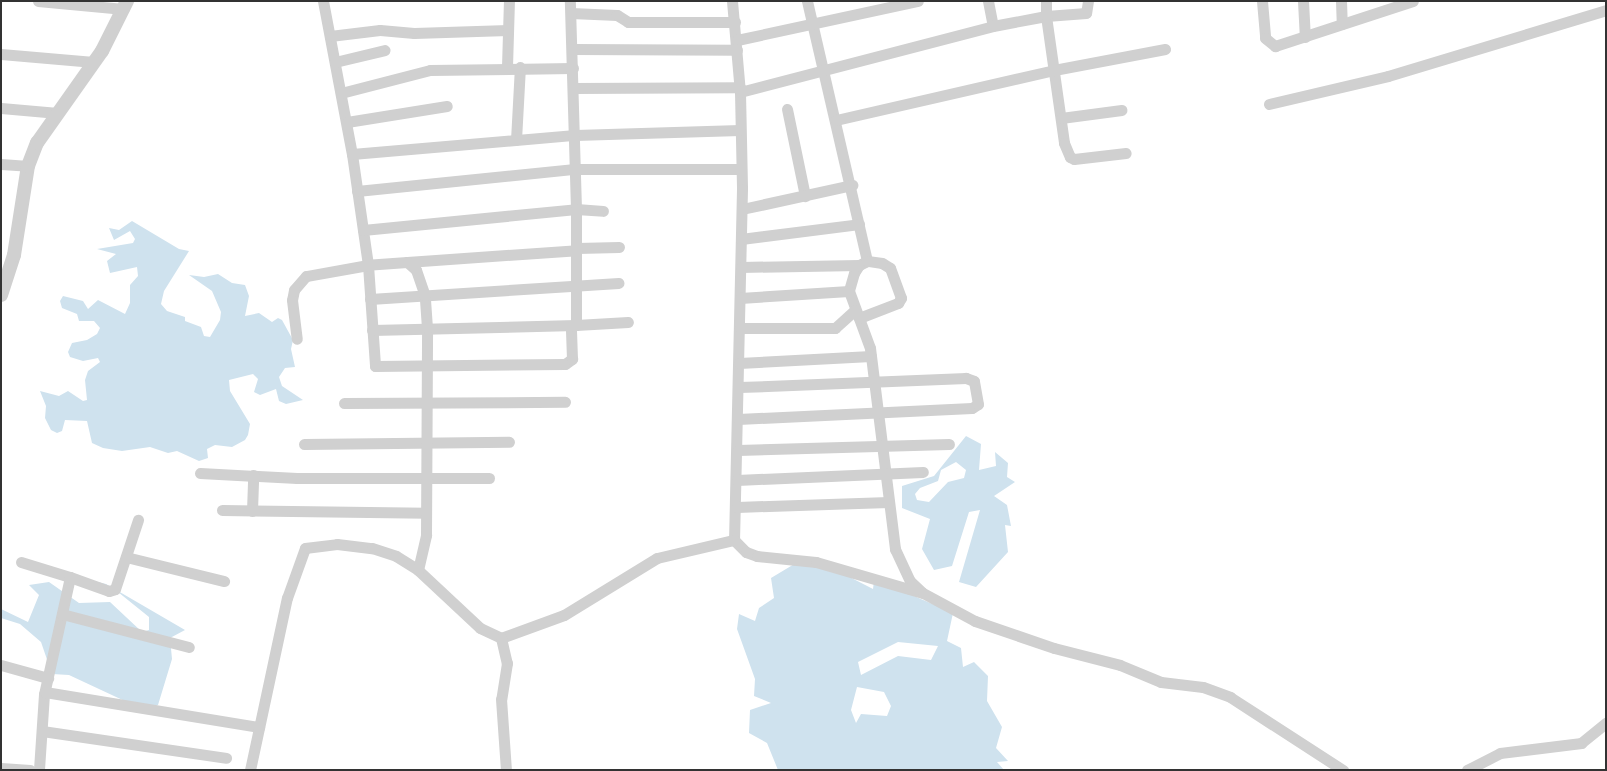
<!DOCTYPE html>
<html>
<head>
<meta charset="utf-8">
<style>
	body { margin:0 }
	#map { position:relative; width:1607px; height:771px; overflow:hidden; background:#fff; font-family:Inter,sans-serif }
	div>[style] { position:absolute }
	.water>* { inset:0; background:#cfe2ee }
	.minor>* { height:11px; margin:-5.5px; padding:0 5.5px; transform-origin:5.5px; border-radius:5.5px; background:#d0d0d0 }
	.tertiary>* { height:14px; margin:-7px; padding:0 7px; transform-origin:7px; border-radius:7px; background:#d0d0d0 }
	span { translate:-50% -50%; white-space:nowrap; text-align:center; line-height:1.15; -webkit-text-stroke:5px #fff; paint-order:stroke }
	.frame { position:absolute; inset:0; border:2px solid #333; pointer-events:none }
</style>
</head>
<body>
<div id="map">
	<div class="water">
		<div style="clip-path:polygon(132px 221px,179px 249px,189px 251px,164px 291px,161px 304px,167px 311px,185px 317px,185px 321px,201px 327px,204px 336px,210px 337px,220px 320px,221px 312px,212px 291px,189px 275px,204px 277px,218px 274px,232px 283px,245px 285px,249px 296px,245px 316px,259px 313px,272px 322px,278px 318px,282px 320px,293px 340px,291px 349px,295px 367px,285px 368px,279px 377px,282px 386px,303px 400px,286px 404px,279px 401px,276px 389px,260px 395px,254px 392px,258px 379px,253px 374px,229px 380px,230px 391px,250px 424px,248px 435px,245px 440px,232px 447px,215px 445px,207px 449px,208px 458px,199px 461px,177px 451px,168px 453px,150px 447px,122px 451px,103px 448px,92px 443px,87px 421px,65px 420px,62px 431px,57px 433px,51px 430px,45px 418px,46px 406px,40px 391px,59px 396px,68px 391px,83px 401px,87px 400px,85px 380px,88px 371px,100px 362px,98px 358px,83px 361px,70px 357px,68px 352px,72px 343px,87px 340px,97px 334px,100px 328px,94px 321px,79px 321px,77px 314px,62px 308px,60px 301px,63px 296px,83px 301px,88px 309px,98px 300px,125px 314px,130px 303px,130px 285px,138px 276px,137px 267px,110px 273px,107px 261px,116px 254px,97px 249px,133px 243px,135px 239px,130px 231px,114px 240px,109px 228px,119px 230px)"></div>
		<div style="clip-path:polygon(evenodd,966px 436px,981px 444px,979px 470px,996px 466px,995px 452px,1008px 463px,1007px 477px,1015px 482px,994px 496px,1007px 505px,1011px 526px,1005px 525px,1008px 552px,976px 587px,959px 582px,980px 510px,969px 512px,952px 566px,934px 570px,922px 549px,930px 519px,902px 508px,902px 486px,934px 476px,966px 436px,956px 462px,966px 470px,964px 478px,948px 482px,929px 502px,917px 500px,915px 494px,920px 488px,938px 481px,941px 470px,956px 462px)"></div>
		<div style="clip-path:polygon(evenodd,796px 563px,832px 568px,873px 589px,874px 581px,882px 582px,953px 613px,947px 641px,961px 648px,963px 667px,974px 662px,988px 676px,987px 701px,1002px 727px,996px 748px,1008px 761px,997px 762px,1004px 770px,778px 770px,767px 743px,749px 733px,750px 710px,771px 703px,754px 696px,755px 679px,737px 629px,739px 614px,755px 621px,759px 608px,774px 598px,771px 578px,796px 563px,898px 642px,938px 646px,931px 660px,898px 656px,861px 675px,858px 662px,898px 642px,796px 563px,857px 687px,884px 692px,891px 706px,887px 716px,861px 714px,856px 723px,851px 710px,857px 687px)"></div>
		<div style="clip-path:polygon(86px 579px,106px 584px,185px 630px,170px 638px,172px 659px,158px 705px,144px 710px,69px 675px,52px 674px,41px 642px,20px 624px,1px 618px,1px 609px,28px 622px,39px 595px,29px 585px,49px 582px,79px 603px,110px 602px,142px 632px,149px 630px,149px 617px,118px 592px)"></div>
	</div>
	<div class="minor">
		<div style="left:38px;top:1px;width:86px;rotate:5.3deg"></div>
		<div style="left:323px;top:1px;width:156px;rotate:79.3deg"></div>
		<div style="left:352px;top:154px;width:112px;rotate:81.8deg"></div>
		<div style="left:368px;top:265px;width:101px;rotate:86deg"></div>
		<div style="left:375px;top:366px;width:190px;rotate:-0.6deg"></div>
		<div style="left:565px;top:364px;width:9px;rotate:-36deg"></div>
		<div style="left:572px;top:359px;width:32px;rotate:-92deg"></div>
		<div style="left:732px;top:1px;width:91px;rotate:85deg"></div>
		<div style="left:740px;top:92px;width:97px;rotate:88.8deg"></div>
		<div style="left:742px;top:189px;width:351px;rotate:91.3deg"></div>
		<div style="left:807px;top:1px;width:267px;rotate:77deg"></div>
		<div style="left:867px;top:261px;width:9px;rotate:153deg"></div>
		<div style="left:859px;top:265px;width:9px;rotate:122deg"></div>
		<div style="left:854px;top:273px;width:19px;rotate:106deg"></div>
		<div style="left:849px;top:291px;width:61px;rotate:69.8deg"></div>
		<div style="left:870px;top:348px;width:203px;rotate:82.9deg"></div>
		<div style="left:895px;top:549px;width:35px;rotate:65deg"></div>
		<div style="left:910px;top:581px;width:16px;rotate:43deg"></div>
		<div style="left:988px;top:1px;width:25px;rotate:79deg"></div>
		<div style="left:1088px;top:1px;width:12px;rotate:99deg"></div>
		<div style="left:1086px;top:13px;width:40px;rotate:175.7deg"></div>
		<div style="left:1046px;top:16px;width:128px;rotate:81.9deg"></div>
		<div style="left:1064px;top:143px;width:15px;rotate:67deg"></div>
		<div style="left:1070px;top:157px;width:4px;rotate:27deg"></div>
		<div style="left:1074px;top:159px;width:52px;rotate:-6.6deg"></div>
		<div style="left:1262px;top:1px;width:37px;rotate:85deg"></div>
		<div style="left:1265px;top:38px;width:13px;rotate:39deg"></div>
		<div style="left:1275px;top:46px;width:145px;rotate:-18.1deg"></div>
		<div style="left:1303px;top:1px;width:36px;rotate:87deg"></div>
		<div style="left:1341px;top:1px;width:23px;rotate:88deg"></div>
		<div style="left:571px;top:13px;width:46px;rotate:2.5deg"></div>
		<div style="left:617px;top:15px;width:13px;rotate:32deg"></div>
		<div style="left:628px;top:22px;width:107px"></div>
		<div style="left:330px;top:36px;width:50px;rotate:-6.8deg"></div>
		<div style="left:380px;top:30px;width:34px;rotate:5deg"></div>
		<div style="left:414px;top:33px;width:94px;rotate:-1.8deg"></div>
		<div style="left:737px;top:40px;width:185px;rotate:-12.2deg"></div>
		<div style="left:572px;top:49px;width:165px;rotate:0.3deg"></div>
		<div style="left:1px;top:54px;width:93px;rotate:4.9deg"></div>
		<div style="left:335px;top:62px;width:51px;rotate:-13.5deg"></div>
		<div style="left:507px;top:67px;width:66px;rotate:-88.3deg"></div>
		<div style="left:573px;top:88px;width:167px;rotate:-0.3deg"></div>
		<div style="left:740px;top:92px;width:261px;rotate:-14.6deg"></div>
		<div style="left:993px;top:26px;width:54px;rotate:-10.7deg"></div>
		<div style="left:1046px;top:16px;width:15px;rotate:-90deg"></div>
		<div style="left:341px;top:93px;width:92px;rotate:-14.5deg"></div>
		<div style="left:430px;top:70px;width:143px;rotate:-0.8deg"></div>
		<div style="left:1269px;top:104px;width:122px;rotate:-13.2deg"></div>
		<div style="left:1388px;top:76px;width:228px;rotate:-16.8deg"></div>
		<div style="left:1px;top:108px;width:57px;rotate:5deg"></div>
		<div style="left:787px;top:109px;width:89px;rotate:78.3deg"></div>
		<div style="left:1061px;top:118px;width:61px;rotate:-7.6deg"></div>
		<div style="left:836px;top:120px;width:224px;rotate:-12.9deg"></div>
		<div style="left:1054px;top:70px;width:113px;rotate:-10.7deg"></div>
		<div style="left:347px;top:122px;width:101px;rotate:-9.1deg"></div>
		<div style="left:516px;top:140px;width:73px;rotate:-86.9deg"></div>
		<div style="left:352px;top:154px;width:224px;rotate:-4.9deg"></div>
		<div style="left:575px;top:135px;width:165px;rotate:-1.7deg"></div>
		<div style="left:1px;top:164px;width:27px;rotate:4deg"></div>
		<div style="left:357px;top:191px;width:219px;rotate:-5.8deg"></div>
		<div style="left:575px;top:169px;width:166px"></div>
		<div style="left:742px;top:209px;width:113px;rotate:-12.3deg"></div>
		<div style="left:363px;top:230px;width:214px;rotate:-5.6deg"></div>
		<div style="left:576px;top:209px;width:208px;rotate:-91.7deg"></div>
		<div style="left:741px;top:239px;width:119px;rotate:-7.2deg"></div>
		<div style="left:577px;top:248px;width:42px;rotate:-1.4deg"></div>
		<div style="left:407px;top:262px;width:170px;rotate:-4deg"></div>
		<div style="left:741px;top:267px;width:118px;rotate:-1deg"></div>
		<div style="left:740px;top:298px;width:109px;rotate:-3.7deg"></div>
		<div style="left:370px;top:299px;width:249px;rotate:-3.7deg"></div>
		<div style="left:859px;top:318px;width:42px;rotate:-21deg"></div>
		<div style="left:898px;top:303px;width:6px;rotate:-59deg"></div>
		<div style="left:901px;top:298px;width:32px;rotate:-110deg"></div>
		<div style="left:890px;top:268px;width:9px;rotate:-148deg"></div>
		<div style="left:882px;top:263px;width:15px;rotate:-172deg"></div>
		<div style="left:576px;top:325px;width:52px;rotate:-3.3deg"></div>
		<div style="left:740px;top:328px;width:95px"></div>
		<div style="left:835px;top:328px;width:27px;rotate:-42deg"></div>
		<div style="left:372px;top:330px;width:204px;rotate:-1.4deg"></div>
		<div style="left:576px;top:325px;width:116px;rotate:-90deg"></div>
		<div style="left:576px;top:209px;width:27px;rotate:4deg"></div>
		<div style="left:739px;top:363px;width:132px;rotate:-3deg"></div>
		<div style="left:344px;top:403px;width:221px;rotate:-0.3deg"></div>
		<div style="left:738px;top:419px;width:234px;rotate:-2.7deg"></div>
		<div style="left:972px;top:408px;width:7px;rotate:-34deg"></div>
		<div style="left:978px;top:404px;width:23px;rotate:-100deg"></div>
		<div style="left:974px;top:381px;width:9px;rotate:-159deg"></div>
		<div style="left:966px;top:378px;width:227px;rotate:177.7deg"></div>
		<div style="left:304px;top:444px;width:205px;rotate:-0.6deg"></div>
		<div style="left:738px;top:450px;width:211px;rotate:-1.6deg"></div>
		<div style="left:200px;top:473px;width:97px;rotate:3deg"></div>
		<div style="left:297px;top:478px;width:192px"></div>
		<div style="left:737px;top:480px;width:186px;rotate:-2.5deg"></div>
		<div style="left:737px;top:507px;width:152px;rotate:-1.9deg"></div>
		<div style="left:222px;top:510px;width:204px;rotate:0.8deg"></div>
		<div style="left:252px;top:511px;width:36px;rotate:-88deg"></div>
		<div style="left:126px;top:557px;width:101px;rotate:13.8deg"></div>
		<div style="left:21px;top:562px;width:51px;rotate:17deg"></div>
		<div style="left:70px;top:577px;width:120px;rotate:102.5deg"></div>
		<div style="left:44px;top:694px;width:76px;rotate:93.8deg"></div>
		<div style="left:418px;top:570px;width:85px;rotate:43.1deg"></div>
		<div style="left:480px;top:628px;width:23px;rotate:25deg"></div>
		<div style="left:501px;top:638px;width:67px;rotate:-20.1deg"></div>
		<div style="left:564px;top:615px;width:109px;rotate:-31.5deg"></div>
		<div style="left:657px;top:558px;width:79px;rotate:-13.2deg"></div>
		<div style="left:734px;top:540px;width:17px;rotate:45deg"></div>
		<div style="left:746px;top:552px;width:12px;rotate:20deg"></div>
		<div style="left:757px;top:556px;width:59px;rotate:5.8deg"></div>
		<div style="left:816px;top:562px;width:111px;rotate:16.2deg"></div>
		<div style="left:923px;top:593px;width:59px;rotate:28.3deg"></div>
		<div style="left:975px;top:621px;width:83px;rotate:18.9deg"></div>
		<div style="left:1054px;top:648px;width:68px;rotate:14.4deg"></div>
		<div style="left:1120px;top:665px;width:44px;rotate:22.5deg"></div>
		<div style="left:1161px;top:682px;width:42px;rotate:6.8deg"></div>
		<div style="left:1203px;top:687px;width:29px;rotate:20deg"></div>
		<div style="left:1230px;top:697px;width:135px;rotate:32.9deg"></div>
		<div style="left:70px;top:577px;width:41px;rotate:19.7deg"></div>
		<div style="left:109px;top:591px;width:6px;rotate:-18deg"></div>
		<div style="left:115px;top:589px;width:73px;rotate:-71.6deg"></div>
		<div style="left:62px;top:614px;width:131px;rotate:14.6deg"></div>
		<div style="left:501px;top:638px;width:26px;rotate:77deg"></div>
		<div style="left:507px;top:663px;width:36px;rotate:99deg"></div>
		<div style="left:501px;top:699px;width:71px;rotate:86deg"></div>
		<div style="left:1px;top:665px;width:49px;rotate:15.5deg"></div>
		<div style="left:45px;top:692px;width:217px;rotate:9.3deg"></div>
		<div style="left:42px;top:731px;width:186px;rotate:8.3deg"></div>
		<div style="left:1px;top:768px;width:29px;rotate:4deg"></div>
		<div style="left:250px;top:770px;width:176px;rotate:-77.9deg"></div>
		<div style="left:287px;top:598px;width:53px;rotate:-70.2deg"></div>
		<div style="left:305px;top:548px;width:32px;rotate:-7deg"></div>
		<div style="left:337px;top:544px;width:35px;rotate:7deg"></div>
		<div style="left:372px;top:548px;width:25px;rotate:18deg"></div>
		<div style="left:396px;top:556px;width:26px;rotate:32deg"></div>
		<div style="left:418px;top:570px;width:36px;rotate:-77deg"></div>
		<div style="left:426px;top:535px;width:207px;rotate:-89.7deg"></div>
		<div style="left:427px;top:328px;width:32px;rotate:-94deg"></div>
		<div style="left:425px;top:296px;width:28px;rotate:-109deg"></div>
		<div style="left:416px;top:270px;width:12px;rotate:-138deg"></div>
		<div style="left:407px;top:262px;width:39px;rotate:176deg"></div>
		<div style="left:368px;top:265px;width:63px;rotate:169.9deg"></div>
		<div style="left:306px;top:276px;width:18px;rotate:131deg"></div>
		<div style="left:294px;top:290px;width:10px;rotate:101deg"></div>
		<div style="left:292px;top:300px;width:39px;rotate:83deg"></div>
		<div style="left:1467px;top:770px;width:37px;rotate:-27deg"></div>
		<div style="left:1500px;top:753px;width:82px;rotate:-7deg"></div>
		<div style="left:1581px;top:743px;width:32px;rotate:-39deg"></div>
	</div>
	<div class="tertiary">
		<div style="left:1px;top:295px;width:42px;rotate:-72deg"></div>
		<div style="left:14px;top:255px;width:90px;rotate:-81.1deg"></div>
		<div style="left:28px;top:166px;width:25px;rotate:-69deg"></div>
		<div style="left:37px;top:143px;width:113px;rotate:-54.8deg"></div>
		<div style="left:102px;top:51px;width:56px;rotate:-63.4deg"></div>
	</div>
	<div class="frame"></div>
</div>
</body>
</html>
